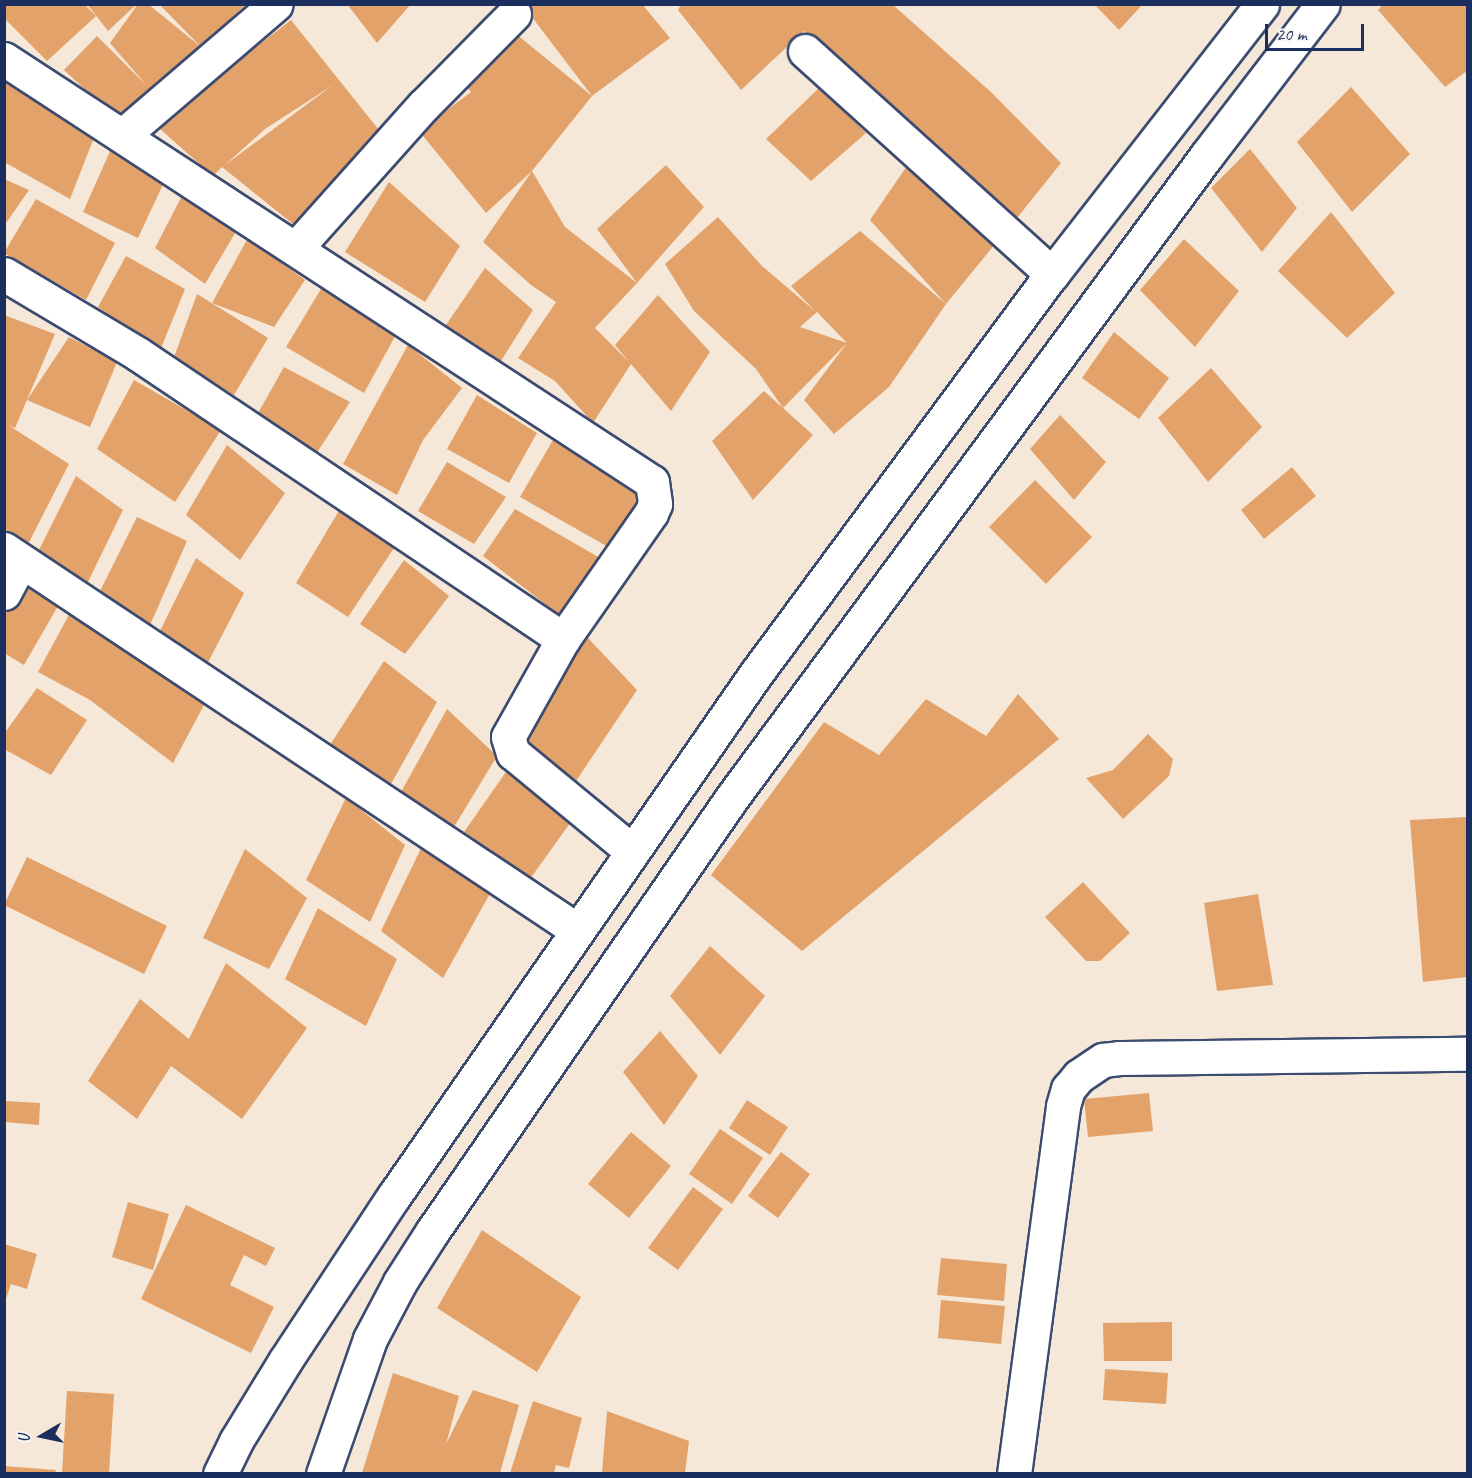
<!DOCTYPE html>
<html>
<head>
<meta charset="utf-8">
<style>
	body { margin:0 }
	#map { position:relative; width:1472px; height:1478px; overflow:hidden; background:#f5e8d8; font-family:Caveat,sans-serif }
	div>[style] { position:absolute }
	.building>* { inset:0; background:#e3a269 }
	.roads { filter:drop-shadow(2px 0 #3c4b70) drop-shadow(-2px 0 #3c4b70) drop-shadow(0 2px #3c4b70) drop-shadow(0 -2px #3c4b70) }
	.street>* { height:33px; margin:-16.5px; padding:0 16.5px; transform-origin:16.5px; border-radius:16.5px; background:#fff }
	.highway>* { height:33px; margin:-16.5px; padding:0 16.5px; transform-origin:16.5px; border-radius:16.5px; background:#fff }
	span { translate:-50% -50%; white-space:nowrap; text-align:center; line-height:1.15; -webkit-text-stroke:4.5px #f6f6f2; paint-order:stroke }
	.frame { position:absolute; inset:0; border:6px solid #1b2f5e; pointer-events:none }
	.north { position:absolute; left:12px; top:1406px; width:60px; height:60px; -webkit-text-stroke:4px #f6f6f2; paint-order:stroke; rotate:261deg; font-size:16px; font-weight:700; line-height:24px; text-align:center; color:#1b2f5e }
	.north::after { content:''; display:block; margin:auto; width:21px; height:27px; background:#1b2f5e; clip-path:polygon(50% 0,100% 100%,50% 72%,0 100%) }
	.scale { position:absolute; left:1265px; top:24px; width:99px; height:27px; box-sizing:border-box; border:3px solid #1b2f5e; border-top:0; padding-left:8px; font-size:18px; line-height:21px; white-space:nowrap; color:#1b2f5e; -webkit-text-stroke:4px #f6f6f2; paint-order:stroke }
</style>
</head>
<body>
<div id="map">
	<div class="building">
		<div style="clip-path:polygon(6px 4px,84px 4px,96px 16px,47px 61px,4px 18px)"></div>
		<div style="clip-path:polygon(87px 4px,137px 4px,108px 31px)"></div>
		<div style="clip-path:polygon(138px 4px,148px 4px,201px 47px,160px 5px,245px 5px,154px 93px,120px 122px,64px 70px,97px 36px,147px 86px,110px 43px)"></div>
		<div style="clip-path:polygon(347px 4px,411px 4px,377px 43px)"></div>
		<div style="clip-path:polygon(522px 4px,642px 4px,670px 38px,592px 96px,532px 171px,486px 213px,419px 131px,471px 92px,459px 76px,510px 29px,592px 96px)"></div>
		<div style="clip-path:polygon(681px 4px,892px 4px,992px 93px,1061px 163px,1017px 218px,804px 31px,741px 90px,678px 10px)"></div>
		<div style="clip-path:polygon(1094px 4px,1143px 4px,1119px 30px)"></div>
		<div style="clip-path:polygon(1383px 4px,1467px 4px,1467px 71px,1445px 87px,1378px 10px)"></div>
		<div style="clip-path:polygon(evenodd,291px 20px,379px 130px,298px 228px,222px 167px,213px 176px,159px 128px,220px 75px,291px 20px,333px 85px,225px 165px,265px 129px,333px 85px)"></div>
		<div style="clip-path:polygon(4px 73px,97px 130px,70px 199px,4px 162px)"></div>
		<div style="clip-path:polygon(820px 87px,866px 133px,811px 181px,766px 139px)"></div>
		<div style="clip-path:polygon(1351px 87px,1410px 154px,1352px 212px,1297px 142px)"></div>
		<div style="clip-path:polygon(111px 149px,166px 178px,138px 238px,83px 212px)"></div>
		<div style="clip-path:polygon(1250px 149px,1297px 208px,1262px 252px,1211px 188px)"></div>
		<div style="clip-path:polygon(evenodd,913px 157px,1000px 238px,946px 304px,889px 387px,834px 434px,804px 400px,847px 343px,783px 408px,813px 435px,753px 500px,712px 441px,764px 391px,783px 408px,756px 369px,694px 311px,665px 264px,718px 217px,762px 266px,815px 311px,791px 286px,860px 231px,946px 304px,870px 220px,913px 157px,817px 312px,847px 343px,800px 327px,817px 312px)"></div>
		<div style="clip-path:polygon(666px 165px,704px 207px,637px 283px,595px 328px,629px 362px,615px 345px,658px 295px,710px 352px,671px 411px,631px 364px,593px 423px,555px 381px,518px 358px,556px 302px,531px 285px,483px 242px,532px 171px,565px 227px,637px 283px,597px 229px)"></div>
		<div style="clip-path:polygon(4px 179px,29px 190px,4px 226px)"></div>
		<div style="clip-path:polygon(389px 182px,460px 246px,425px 302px,345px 252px)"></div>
		<div style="clip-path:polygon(184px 192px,238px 228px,205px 284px,155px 248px)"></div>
		<div style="clip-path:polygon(36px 199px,115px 243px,86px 300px,4px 253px)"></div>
		<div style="clip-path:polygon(1331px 212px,1395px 293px,1347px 338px,1278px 271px)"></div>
		<div style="clip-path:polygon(248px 238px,305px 280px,274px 327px,212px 303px)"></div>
		<div style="clip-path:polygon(1184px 239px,1239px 291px,1195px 347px,1140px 290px)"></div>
		<div style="clip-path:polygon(126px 256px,185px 289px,159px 353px,98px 307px)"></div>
		<div style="clip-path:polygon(485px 268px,533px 310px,496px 369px,446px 325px)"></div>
		<div style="clip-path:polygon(324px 284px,398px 331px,364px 393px,286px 347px)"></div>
		<div style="clip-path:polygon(197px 294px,268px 338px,234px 395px,173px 360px)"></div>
		<div style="clip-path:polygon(4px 315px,55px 334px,15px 428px,8px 425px,69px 464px,24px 552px,4px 542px)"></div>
		<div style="clip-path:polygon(1114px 332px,1169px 378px,1139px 419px,1082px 378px)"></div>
		<div style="clip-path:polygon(69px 337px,117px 362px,90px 427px,27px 400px)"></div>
		<div style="clip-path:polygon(408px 345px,462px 388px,423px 440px,397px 495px,343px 464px)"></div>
		<div style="clip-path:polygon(284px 367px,350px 402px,316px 454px,257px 415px)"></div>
		<div style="clip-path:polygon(1211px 368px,1262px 427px,1208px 482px,1158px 418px)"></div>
		<div style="clip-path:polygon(134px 380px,221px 430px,175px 502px,97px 449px)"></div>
		<div style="clip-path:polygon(477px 395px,537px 433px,509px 483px,447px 449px)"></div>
		<div style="clip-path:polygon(1060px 415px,1106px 462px,1074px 500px,1030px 449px)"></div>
		<div style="clip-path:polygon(553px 440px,639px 496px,610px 548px,520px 497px)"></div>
		<div style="clip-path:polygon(227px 445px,285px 493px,240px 560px,186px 515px)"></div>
		<div style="clip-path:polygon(447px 462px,506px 497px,474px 544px,418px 511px)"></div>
		<div style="clip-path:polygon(1292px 467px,1316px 496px,1264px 539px,1241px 510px)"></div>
		<div style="clip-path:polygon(76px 476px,123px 510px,84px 590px,37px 554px)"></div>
		<div style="clip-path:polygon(1035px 480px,1092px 537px,1046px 584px,989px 527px)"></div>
		<div style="clip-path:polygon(340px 509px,394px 548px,348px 617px,296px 583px)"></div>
		<div style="clip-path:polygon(515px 509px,607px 562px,567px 621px,483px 556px)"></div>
		<div style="clip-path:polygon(137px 517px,187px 541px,147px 632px,96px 599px)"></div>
		<div style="clip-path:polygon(196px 558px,244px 593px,204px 670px,157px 637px)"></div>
		<div style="clip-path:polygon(404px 560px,449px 596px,405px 654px,360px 624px)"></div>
		<div style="clip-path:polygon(20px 570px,62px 599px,24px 665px,4px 653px,4px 603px)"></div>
		<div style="clip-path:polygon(77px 600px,211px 692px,173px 763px,90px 700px,38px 672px)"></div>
		<div style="clip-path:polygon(588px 638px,637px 690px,576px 781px,513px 743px)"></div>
		<div style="clip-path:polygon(384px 661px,437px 702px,387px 791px,330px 745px)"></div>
		<div style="clip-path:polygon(37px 688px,87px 720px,51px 775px,4px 749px,4px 734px)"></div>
		<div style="clip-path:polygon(1018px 694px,1059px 739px,802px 951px,711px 875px,824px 722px,879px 755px,926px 699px,986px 736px)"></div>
		<div style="clip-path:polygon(447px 709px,497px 756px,454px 827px,401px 792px)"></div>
		<div style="clip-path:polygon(1148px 734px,1173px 759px,1169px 776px,1123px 819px,1086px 778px,1113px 770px)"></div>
		<div style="clip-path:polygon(506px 772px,573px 819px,530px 879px,464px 832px)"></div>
		<div style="clip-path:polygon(346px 798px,405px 845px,370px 922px,306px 880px)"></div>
		<div style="clip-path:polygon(1467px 817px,1467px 977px,1423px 982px,1410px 820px)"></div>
		<div style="clip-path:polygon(424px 842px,497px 881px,443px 978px,381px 931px)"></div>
		<div style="clip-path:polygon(245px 849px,307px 898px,269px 969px,203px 938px)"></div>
		<div style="clip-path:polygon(27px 857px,167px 926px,144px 974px,4px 905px)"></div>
		<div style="clip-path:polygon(1083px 882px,1130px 933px,1100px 961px,1086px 961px,1045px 917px)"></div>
		<div style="clip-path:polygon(1258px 894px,1273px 985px,1217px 991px,1204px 903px)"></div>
		<div style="clip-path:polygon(318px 908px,397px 959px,366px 1026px,285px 979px)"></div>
		<div style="clip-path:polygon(710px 946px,765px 996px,720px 1055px,670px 996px)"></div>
		<div style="clip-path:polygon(226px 963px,307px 1028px,242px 1119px,171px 1066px,137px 1119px,88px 1081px,140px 999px,189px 1039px)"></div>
		<div style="clip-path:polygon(660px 1031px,698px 1076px,664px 1125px,623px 1072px)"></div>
		<div style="clip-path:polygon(1149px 1093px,1153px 1131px,1088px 1137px,1084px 1099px)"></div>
		<div style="clip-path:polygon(747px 1100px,788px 1127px,770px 1155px,729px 1128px)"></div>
		<div style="clip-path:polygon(5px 1101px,40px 1103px,39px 1125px,5px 1122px)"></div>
		<div style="clip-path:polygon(720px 1129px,763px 1158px,732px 1204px,689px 1174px)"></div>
		<div style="clip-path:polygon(631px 1132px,671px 1166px,629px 1218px,588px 1184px)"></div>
		<div style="clip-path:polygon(781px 1152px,810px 1174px,778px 1218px,748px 1196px)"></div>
		<div style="clip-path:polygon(693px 1187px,723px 1209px,678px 1270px,648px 1248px)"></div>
		<div style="clip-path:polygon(128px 1202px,169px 1214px,153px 1270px,112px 1257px)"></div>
		<div style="clip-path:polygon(186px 1205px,275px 1248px,266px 1266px,244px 1255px,230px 1285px,274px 1307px,251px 1353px,141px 1299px)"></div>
		<div style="clip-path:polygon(482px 1230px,581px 1297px,537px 1372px,437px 1308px)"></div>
		<div style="clip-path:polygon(4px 1244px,37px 1254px,27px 1289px,11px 1284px,5px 1302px)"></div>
		<div style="clip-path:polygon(941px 1258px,1007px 1264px,1004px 1301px,937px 1295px)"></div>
		<div style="clip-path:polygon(941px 1300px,1005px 1306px,1001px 1344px,938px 1338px)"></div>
		<div style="clip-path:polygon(1172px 1322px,1172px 1361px,1104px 1361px,1103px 1323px)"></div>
		<div style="clip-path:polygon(1105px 1369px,1168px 1373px,1166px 1404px,1103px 1400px)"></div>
		<div style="clip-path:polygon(393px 1373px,459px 1396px,446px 1444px,473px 1390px,519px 1405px,500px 1473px,362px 1473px)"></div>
		<div style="clip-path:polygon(67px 1391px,114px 1394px,109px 1473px,62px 1473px)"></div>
		<div style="clip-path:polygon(533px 1401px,582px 1418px,569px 1468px,556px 1465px,554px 1473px,510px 1473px)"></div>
		<div style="clip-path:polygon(607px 1411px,689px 1441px,685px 1473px,602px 1473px)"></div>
		<div style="clip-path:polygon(4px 1466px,56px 1470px,55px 1473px,4px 1473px)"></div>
	</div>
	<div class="roads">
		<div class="street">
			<div style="left:805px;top:51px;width:333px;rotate:42.1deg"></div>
			<div style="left:4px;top:59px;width:774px;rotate:33.14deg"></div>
			<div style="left:652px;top:482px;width:22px;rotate:82deg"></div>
			<div style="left:655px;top:504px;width:10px;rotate:114deg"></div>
			<div style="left:651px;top:513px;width:154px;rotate:124.9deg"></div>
			<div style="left:563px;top:639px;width:112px;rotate:119.3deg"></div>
			<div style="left:508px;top:737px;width:17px;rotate:73deg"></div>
			<div style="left:513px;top:753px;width:154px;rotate:39.5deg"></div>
			<div style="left:123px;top:135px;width:201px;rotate:-40.6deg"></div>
			<div style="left:296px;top:248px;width:192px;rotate:-48.2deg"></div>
			<div style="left:424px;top:105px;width:128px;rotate:-45.3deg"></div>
			<div style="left:4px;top:274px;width:156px;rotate:30.8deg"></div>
			<div style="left:138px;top:354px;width:512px;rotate:33.85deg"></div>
			<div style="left:4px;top:549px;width:688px;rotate:33.62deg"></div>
			<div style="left:4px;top:593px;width:36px;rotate:-62deg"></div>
			<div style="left:1014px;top:1474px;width:371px;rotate:-82.4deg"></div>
			<div style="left:1063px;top:1106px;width:18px;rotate:-74deg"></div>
			<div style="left:1068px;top:1089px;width:17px;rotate:-50deg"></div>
			<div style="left:1079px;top:1076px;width:29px;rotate:-34deg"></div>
			<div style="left:1103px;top:1060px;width:16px;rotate:-7deg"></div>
			<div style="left:1119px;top:1058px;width:349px;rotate:-0.7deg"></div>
		</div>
		<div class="highway">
			<div style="left:220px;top:1474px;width:37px;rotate:-64deg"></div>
			<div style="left:236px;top:1441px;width:94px;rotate:-58.5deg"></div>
			<div style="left:285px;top:1361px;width:198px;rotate:-56.6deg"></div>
			<div style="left:394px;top:1196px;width:634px;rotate:-55.28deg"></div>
			<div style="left:755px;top:675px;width:499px;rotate:-53.5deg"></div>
			<div style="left:1052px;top:274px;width:342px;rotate:-52.1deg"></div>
			<div style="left:323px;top:1474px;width:143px;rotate:-70.8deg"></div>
			<div style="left:370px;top:1339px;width:64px;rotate:-62.2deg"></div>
			<div style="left:400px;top:1282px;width:59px;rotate:-57.4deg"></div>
			<div style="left:432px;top:1232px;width:526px;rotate:-55.37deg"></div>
			<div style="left:731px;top:799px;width:801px;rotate:-53.53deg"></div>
			<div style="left:1207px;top:155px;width:190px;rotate:-52.5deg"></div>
		</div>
	</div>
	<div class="frame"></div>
	<div class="north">U</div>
	<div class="scale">20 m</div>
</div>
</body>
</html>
